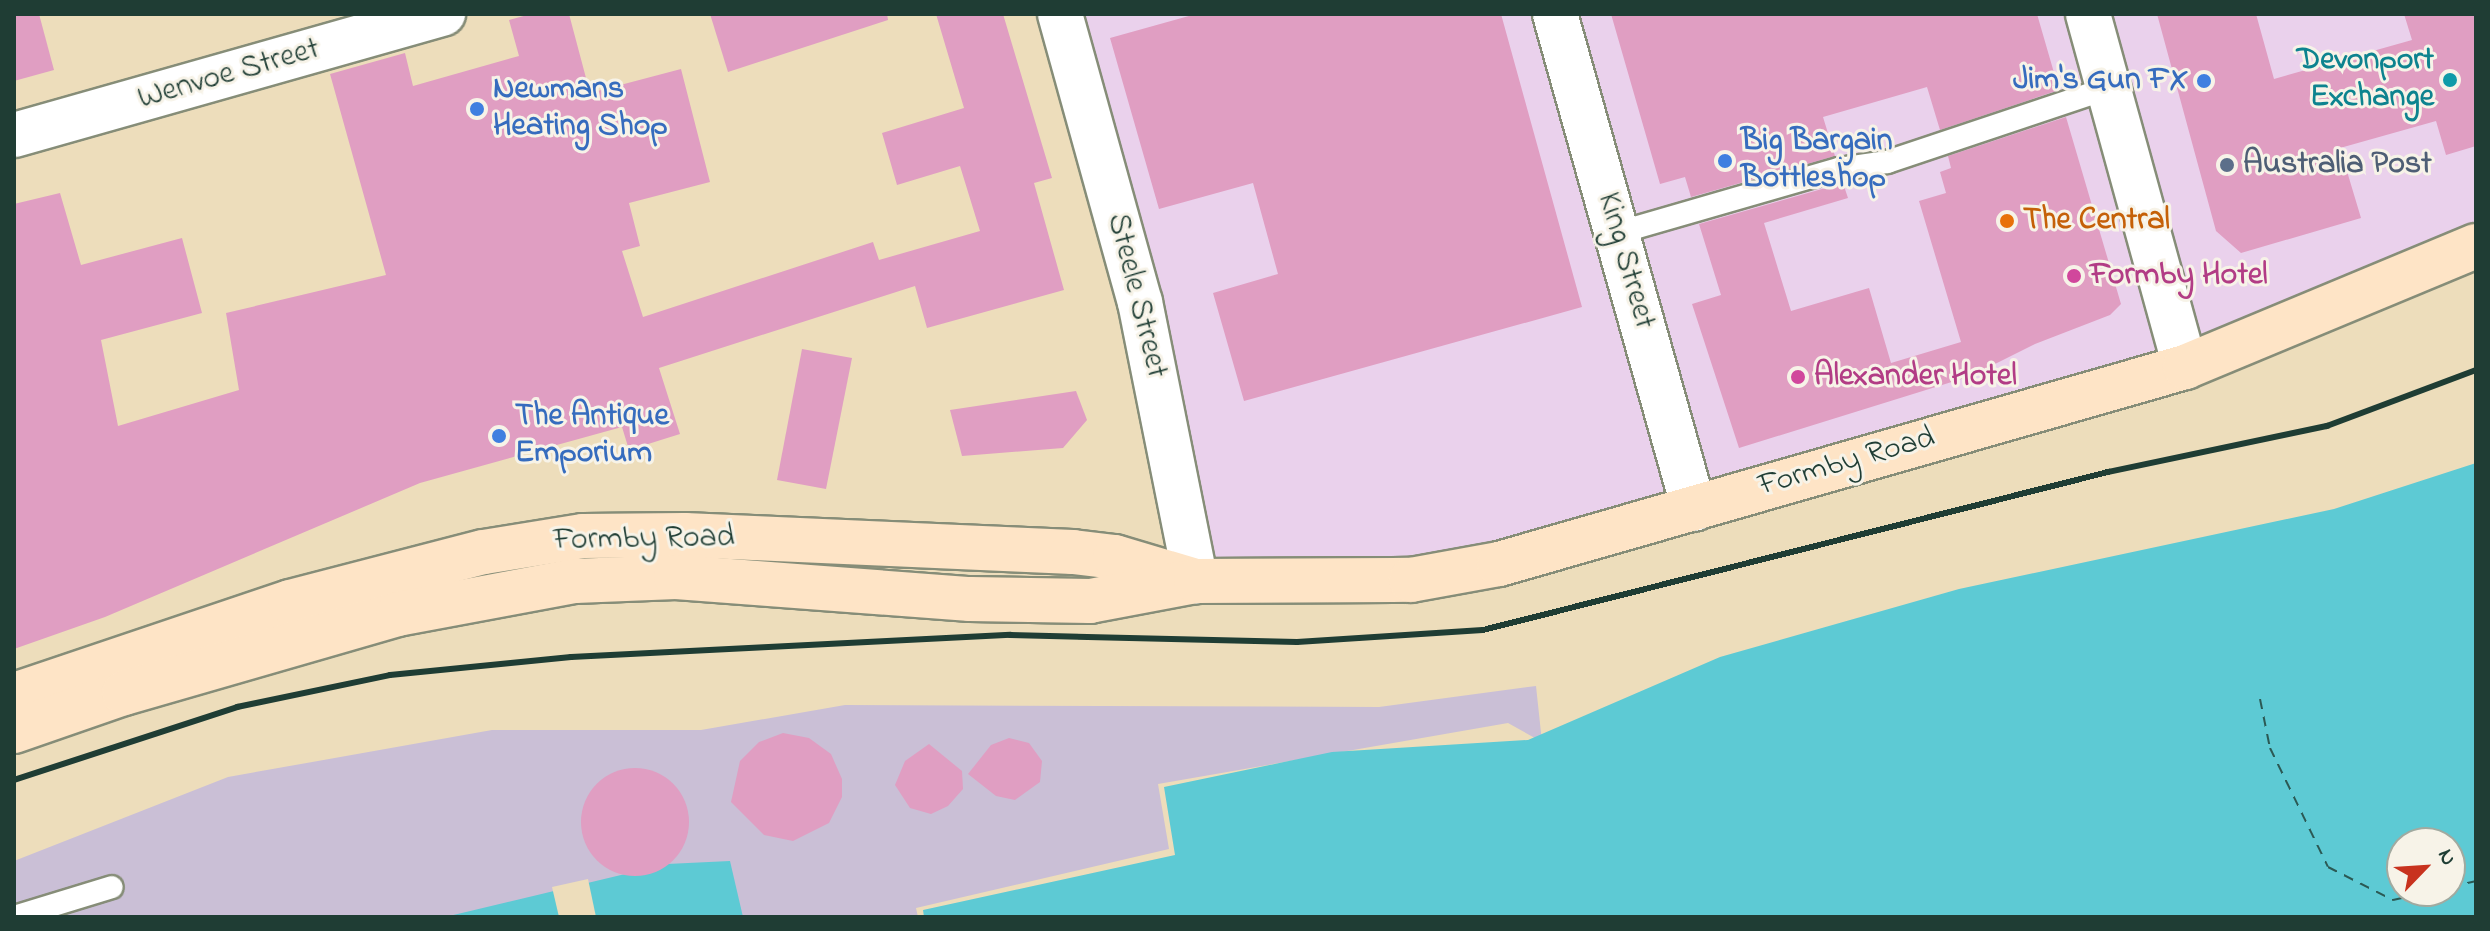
<!DOCTYPE html>
<html>
<head>
<meta charset="utf-8">
<style>
	body { margin:0 }
	#map { position:relative; width:2490px; height:931px; overflow:hidden; background:#edddbb; font-family:"Indie Flower",sans-serif }
	div>[style] { position:absolute }
	.built>* { inset:0; background:#ead1ec }
	.industrial>* { inset:0; background:#cabfd6 }
	.water>* { inset:0; background:#5dcad4 }
	.pier>* { inset:0; background:#edddbb }
	.ferry>* { height:2px; margin-top:-1px; transform-origin:0; background:repeating-linear-gradient(90deg,#2b5954 0 10px,transparent 0 18px) }
	.building>* { inset:0; background:#e09ec2 }
	.round { border-radius:50% }
	.roads { filter:drop-shadow(2px 0 #868d78) drop-shadow(-2px 0 #868d78) drop-shadow(0 2px #868d78) drop-shadow(0 -2px #868d78) }
	.service>* { height:22px; margin:-11px; padding:0 11px; transform-origin:11px; border-radius:11px; background:#fff }
	.minor>* { height:44px; margin:-22px; padding:0 22px; transform-origin:22px; border-radius:22px; background:#fff }
	.tertiary>* { height:44px; margin:-22px; padding:0 22px; transform-origin:22px; border-radius:22px; background:#fff }
	.secondary>* { height:44px; margin:-22px; padding:0 22px; transform-origin:22px; border-radius:22px; background:#fee4c6 }
	.rail>* { height:6px; margin:-3px; padding:0 3px; transform-origin:3px; border-radius:3px; background:#1f3d34 }
	.dots>* { width:22px; height:22px; translate:-50% -50%; box-sizing:border-box; border:4px solid #f7f3e8; border-radius:50% }
	span { translate:-50% -50%; white-space:nowrap; text-align:center; line-height:1.15; -webkit-text-stroke:6px #f7f3e8; paint-order:stroke }
	.culture-label { font-size:32px; color:#0d838f; font-weight:700 }
	.right { translate:-100% -50%; text-align:right }
	.street-label { font-size:32px; color:#1f3d34 }
	.shop-label { font-size:32px; color:#366cbe; font-weight:700 }
	.left { translate:0 -50%; text-align:left }
	.service-label { font-size:32px; color:#4e5e75; font-weight:700 }
	.food-label { font-size:32px; color:#c56008; font-weight:700 }
	.hotel-label { font-size:32px; color:#b23c85; font-weight:700 }
	.frame { position:absolute; inset:0; border:16px solid #1f3d34; pointer-events:none }
	.north { position:absolute; left:2386px; top:827px; width:80px; height:80px; box-sizing:border-box; background:#f7f3e8; border:2px solid #a1aaa0; border-radius:50%; rotate:65deg; font-size:22px; font-weight:700; line-height:32px; text-align:center; color:#1f3d34 }
	.north::after { content:''; display:block; margin:auto; width:28px; height:36px; background:#c8321e; clip-path:polygon(50% 0,100% 100%,50% 72%,0 100%) }
</style>
</head>
<body>
<div id="map">
	<div class="built">
		<div style="clip-path:polygon(1060px 14px,2476px 14px,2476px 244px,2413px 275px,1566px 547px,1196px 581px)"></div>
	</div>
	<div class="industrial">
		<div style="clip-path:polygon(1536px 686px,1542px 742px,1508px 723px,1158px 784px,1169px 849px,916px 908px,918px 917px,14px 917px,14px 861px,228px 777px,492px 730px,701px 730px,845px 705px,1379px 707px)"></div>
	</div>
	<div class="water">
		<div style="clip-path:polygon(evenodd,2476px 463px,2476px 917px,924px 917px,923px 910px,1175px 855px,1164px 787px,1332px 752px,1528px 740px,1720px 657px,1959px 589px,2334px 509px,2476px 463px,2402px 843px,2450px 843px,2450px 891px,2402px 891px,2402px 843px)"></div>
		<div style="clip-path:polygon(730px 861px,743px 917px,445px 917px,667px 864px)"></div>
	</div>
	<div class="pier">
		<div style="clip-path:polygon(588px 879px,596px 917px,559px 917px,552px 887px)"></div>
	</div>
	<div class="ferry">
		<div style="left:2260px;top:699px;width:50px;rotate:78.5deg"></div>
		<div style="left:2270px;top:748px;width:132px;rotate:64deg"></div>
		<div style="left:2328px;top:867px;width:73px;rotate:26.9deg"></div>
		<div style="left:2393px;top:900px;width:41px;rotate:-12.7deg"></div>
		<div style="left:2450px;top:887px;width:27px;rotate:-13deg"></div>
	</div>
	<div class="building">
		<div style="clip-path:polygon(14px 14px,39px 14px,54px 70px,14px 81px)"></div>
		<div style="clip-path:polygon(531px 14px,569px 14px,590px 93px,681px 69px,710px 182px,629px 203px,640px 246px,622px 251px,643px 317px,873px 242px,879px 260px,980px 231px,960px 166px,897px 185px,882px 133px,964px 108px,936px 14px,1003px 14px,1052px 178px,1034px 183px,1064px 290px,927px 328px,915px 286px,659px 368px,680px 434px,629px 450px,622px 427px,420px 483px,105px 617px,14px 649px,14px 204px,60px 193px,81px 265px,182px 238px,202px 313px,101px 340px,118px 426px,239px 390px,226px 313px,386px 275px,330px 74px,405px 53px,413px 86px,519px 56px,509px 20px)"></div>
		<div style="clip-path:polygon(710px 14px,887px 14px,888px 20px,728px 72px)"></div>
		<div style="clip-path:polygon(1196px 14px,1501px 14px,1582px 307px,1244px 401px,1213px 293px,1278px 274px,1253px 183px,1159px 209px,1110px 38px)"></div>
		<div style="clip-path:polygon(1611px 14px,2037px 14px,2059px 90px,1940px 130px,1927px 87px,1823px 117px,1835px 156px,1691px 197px,1685px 177px,1660px 184px)"></div>
		<div style="clip-path:polygon(2157px 14px,2256px 14px,2274px 79px,2412px 40px,2404px 14px,2476px 14px,2476px 146px,2446px 155px,2436px 121px,2340px 148px,2361px 218px,2241px 253px,2216px 231px)"></div>
		<div style="clip-path:polygon(2066px 117px,2121px 304px,2110px 315px,2035px 344px,1971px 376px,1739px 448px,1692px 304px,1721px 295px,1699px 224px,1843px 183px,1848px 198px,1764px 223px,1791px 311px,1869px 288px,1891px 363px,1961px 342px,1919px 201px,1946px 193px,1940px 172px,1951px 168px,1948px 156px)"></div>
		<div style="clip-path:polygon(802px 349px,852px 358px,826px 489px,777px 480px)"></div>
		<div style="clip-path:polygon(1076px 391px,1087px 420px,1063px 448px,962px 456px,950px 410px)"></div>
		<div style="clip-path:polygon(783px 733px,809px 738px,831px 754px,842px 779px,842px 797px,829px 823px,793px 841px,764px 835px,731px 802px,740px 761px,759px 742px)"></div>
		<div style="clip-path:polygon(1009px 738px,1029px 743px,1042px 761px,1040px 782px,1015px 800px,996px 796px,968px 774px,991px 745px)"></div>
		<div style="clip-path:polygon(929px 744px,962px 771px,963px 789px,948px 806px,931px 814px,910px 808px,895px 785px,905px 761px)"></div>
		<div class="round" style="left:581px;top:768px;width:108px;height:108px"></div>
	</div>
	<div class="roads">
		<div class="service">
			<div style="left:1617px;top:233px;width:231px;rotate:-16.1deg"></div>
			<div style="left:1839px;top:169px;width:49px;rotate:-8.3deg"></div>
			<div style="left:1887px;top:162px;width:233px;rotate:-18.5deg"></div>
			<div style="left:14px;top:917px;width:102px;rotate:-17deg"></div>
		</div>
		<div class="minor">
			<div style="left:14px;top:135px;width:446px;rotate:-15.8deg"></div>
		</div>
		<div class="tertiary">
			<div style="left:1060px;top:14px;width:299px;rotate:74.5deg"></div>
			<div style="left:1140px;top:302px;width:285px;rotate:78.7deg"></div>
			<div style="left:1555px;top:14px;width:514px;rotate:74.31deg"></div>
			<div style="left:2088px;top:14px;width:366px;rotate:74.6deg"></div>
		</div>
		<div class="secondary">
			<div style="left:14px;top:695px;width:291px;rotate:-18.6deg"></div>
			<div style="left:290px;top:602px;width:200px;rotate:-14.5deg"></div>
			<div style="left:484px;top:552px;width:100px;rotate:-9.2deg"></div>
			<div style="left:583px;top:536px;width:102px;rotate:-0.6deg"></div>
			<div style="left:685px;top:535px;width:388px;rotate:2.5deg"></div>
			<div style="left:1073px;top:552px;width:42px;rotate:6.8deg"></div>
			<div style="left:1115px;top:557px;width:80px;rotate:16.6deg"></div>
			<div style="left:14px;top:731px;width:116px;rotate:-19.1deg"></div>
			<div style="left:124px;top:693px;width:285px;rotate:-16.1deg"></div>
			<div style="left:398px;top:614px;width:180px;rotate:-10.6deg"></div>
			<div style="left:575px;top:581px;width:101px;rotate:-2.3deg"></div>
			<div style="left:676px;top:577px;width:295px;rotate:4.3deg"></div>
			<div style="left:970px;top:599px;width:120px;rotate:1deg"></div>
			<div style="left:1090px;top:601px;width:108px;rotate:-10.7deg"></div>
			<div style="left:1196px;top:581px;width:215px;rotate:-0.3deg"></div>
			<div style="left:1411px;top:580px;width:89px;rotate:-10.3deg"></div>
			<div style="left:1499px;top:564px;width:714px;rotate:-16.02deg"></div>
			<div style="left:2185px;top:367px;width:315px;rotate:-22.6deg"></div>
		</div>
	</div>
	<div class="rail">
		<div style="left:14px;top:780px;width:235px;rotate:-18.1deg"></div>
		<div style="left:237px;top:707px;width:156px;rotate:-11.8deg"></div>
		<div style="left:390px;top:675px;width:182px;rotate:-5.7deg"></div>
		<div style="left:571px;top:657px;width:440px;rotate:-2.9deg"></div>
		<div style="left:1010px;top:635px;width:287px;rotate:1.4deg"></div>
		<div style="left:1297px;top:642px;width:186px;rotate:-3.7deg"></div>
		<div style="left:1483px;top:630px;width:645px;rotate:-14.19deg"></div>
		<div style="left:2108px;top:472px;width:224px;rotate:-11.9deg"></div>
		<div style="left:2327px;top:426px;width:159px;rotate:-20.6deg"></div>
	</div>
	<div class="dots">
		<div style="left:2450px;top:80px;background:#0f9aa8"></div>
		<div style="left:2204px;top:81px;background:#3f7fe0"></div>
		<div style="left:477px;top:109px;background:#3f7fe0"></div>
		<div style="left:1725px;top:161px;background:#3f7fe0"></div>
		<div style="left:2227px;top:165px;background:#5c6f8a"></div>
		<div style="left:2007px;top:221px;background:#e8710a"></div>
		<div style="left:2074px;top:276px;background:#d1479c"></div>
		<div style="left:1798px;top:377px;background:#d1479c"></div>
		<div style="left:499px;top:436px;background:#3f7fe0"></div>
	</div>
	<div class="culture-label">
		<span class="right" style="left:2434px;top:80px">Devonport<br>Exchange</span>
	</div>
	<div class="street-label">
		<span style="left:229px;top:75px;rotate:-16deg">Wenvoe Street</span>
		<span style="left:1625px;top:261px;rotate:74deg">King Street</span>
		<span style="left:1136px;top:296px;rotate:76deg">Steele Street</span>
		<span style="left:1847px;top:463px;rotate:-16deg">Formby Road</span>
		<span style="left:644px;top:540px;rotate:-1deg">Formby Road</span>
	</div>
	<div class="shop-label">
		<span class="right" style="left:2188px;top:81px">Jim's Gun FX</span>
		<span class="left" style="left:493px;top:109px">Newmans<br>Heating Shop</span>
		<span class="left" style="left:1741px;top:161px">Big Bargain<br>Bottleshop</span>
		<span class="left" style="left:515px;top:436px">The Antique<br>Emporium</span>
	</div>
	<div class="service-label">
		<span class="left" style="left:2243px;top:165px">Australia Post</span>
	</div>
	<div class="food-label">
		<span class="left" style="left:2023px;top:221px">The Central</span>
	</div>
	<div class="hotel-label">
		<span class="left" style="left:2090px;top:276px">Formby Hotel</span>
		<span class="left" style="left:1814px;top:377px">Alexander Hotel</span>
	</div>
	<div class="frame"></div>
	<div class="north">N</div>
</div>
</body>
</html>
